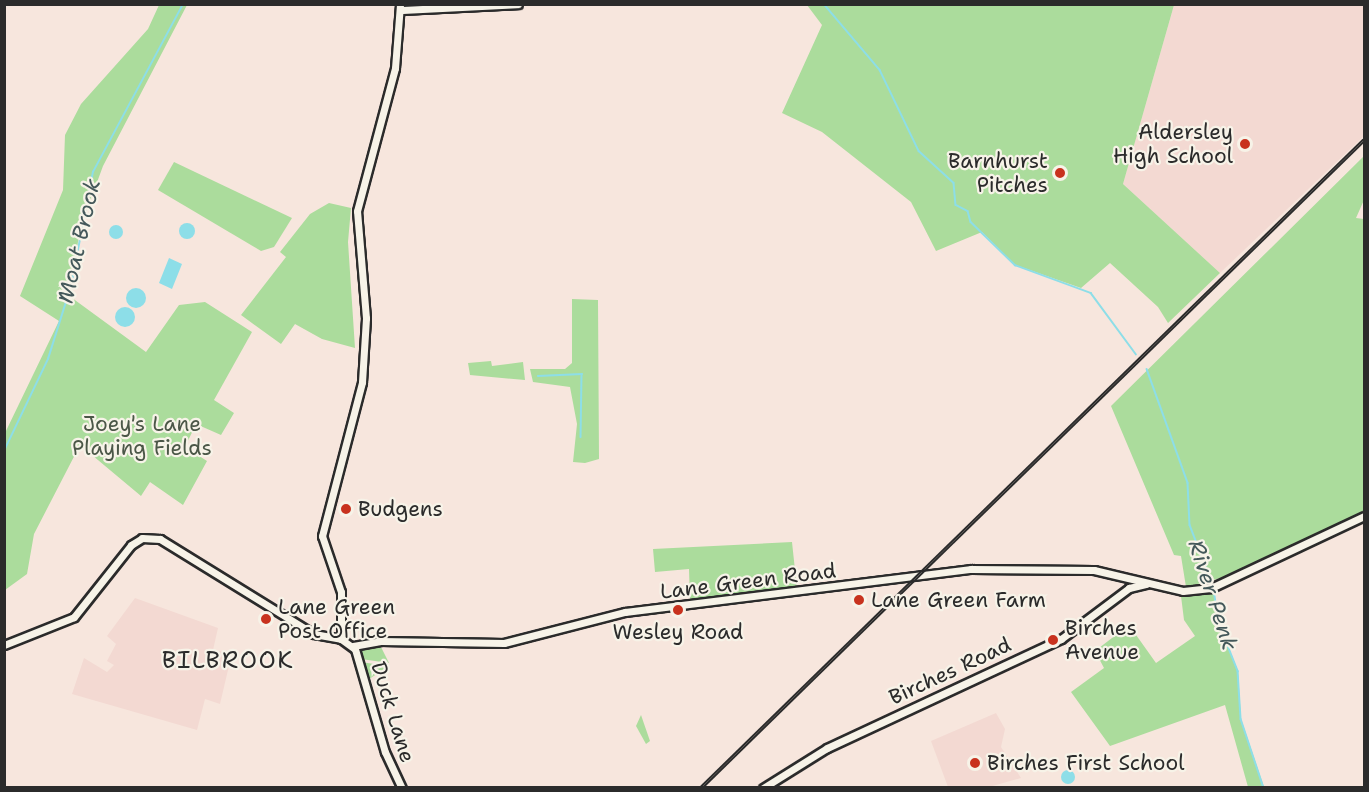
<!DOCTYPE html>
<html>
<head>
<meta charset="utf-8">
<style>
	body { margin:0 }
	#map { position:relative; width:1369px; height:792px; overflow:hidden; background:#f7e6dd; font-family:"Shantell Sans",sans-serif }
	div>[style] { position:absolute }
	.built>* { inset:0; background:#f3d9d2 }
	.green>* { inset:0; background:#abdc9c }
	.water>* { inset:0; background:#8ddee8 }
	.round { border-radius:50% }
	.stream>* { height:1.5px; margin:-0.75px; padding:0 0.75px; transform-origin:0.75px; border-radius:0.75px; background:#8ddee8 }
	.roads { filter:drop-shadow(2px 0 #2b2b2b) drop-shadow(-2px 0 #2b2b2b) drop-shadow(0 2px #2b2b2b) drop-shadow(0 -2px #2b2b2b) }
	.secondary>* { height:7px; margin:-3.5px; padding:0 3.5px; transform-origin:3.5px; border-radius:3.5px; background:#f7f3e8 }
	.rail>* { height:4px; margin-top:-2px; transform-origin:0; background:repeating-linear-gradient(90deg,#f7f3e8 0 4.5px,#2b2b2b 0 9px); box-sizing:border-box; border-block:2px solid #2b2b2b }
	.dots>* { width:16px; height:16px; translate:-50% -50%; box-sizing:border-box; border:3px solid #f7f3e8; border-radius:50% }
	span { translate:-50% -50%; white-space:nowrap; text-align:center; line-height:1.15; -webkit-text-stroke:4.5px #f7f3e8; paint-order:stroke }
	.poi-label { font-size:21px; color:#2b2b2b }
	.right { translate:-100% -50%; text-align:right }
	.left { translate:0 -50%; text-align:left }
	.park-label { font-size:21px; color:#4b5747 }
	.street-label { font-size:21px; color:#2b2b2b }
	.water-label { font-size:22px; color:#44585a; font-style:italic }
	.quarter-label { font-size:24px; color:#2b2b2b; letter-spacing:1.5px }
	.frame { position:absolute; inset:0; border:6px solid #2b2b2b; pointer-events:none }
</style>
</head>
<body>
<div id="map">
	<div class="built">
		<div style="clip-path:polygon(1174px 5px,1364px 5px,1364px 136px,1220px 273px,1123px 184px)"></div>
		<div style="clip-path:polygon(135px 598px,218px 628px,213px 650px,232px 653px,220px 704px,205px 699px,197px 730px,72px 694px,84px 658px,107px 672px,114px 665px,107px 661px,116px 644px,107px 636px)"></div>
		<div style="clip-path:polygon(996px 713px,1005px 729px,1001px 747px,1021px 778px,989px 787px,948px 787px,931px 741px)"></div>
	</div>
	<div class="green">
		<div style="clip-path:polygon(159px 5px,187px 5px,103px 166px,81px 226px,68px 295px,146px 352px,179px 305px,205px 302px,252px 332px,214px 400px,234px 413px,221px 435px,196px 424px,185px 447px,207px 461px,183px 505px,150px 482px,141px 496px,80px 445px,34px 534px,27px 574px,5px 590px,5px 433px,59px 321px,20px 296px,63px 190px,65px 135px,81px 104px,148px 29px)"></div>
		<div style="clip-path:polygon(807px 5px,1174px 5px,1123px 184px,1220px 273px,1168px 323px,1158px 307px,1110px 263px,1081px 288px,1015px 265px,982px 232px,936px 251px,911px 202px,822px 132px,782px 113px,822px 25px)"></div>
		<div style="clip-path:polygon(1364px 156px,1364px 200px,1356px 218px,1364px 219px,1364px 511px,1232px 575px,1186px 587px,1181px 556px,1174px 555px,1111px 406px)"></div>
		<div style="clip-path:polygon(174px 162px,292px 218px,274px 247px,261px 251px,158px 190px)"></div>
		<div style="clip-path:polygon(329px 203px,351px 208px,348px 242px,355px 348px,322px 339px,295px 324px,281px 344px,241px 315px,286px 257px,280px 252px,310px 214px)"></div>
		<div style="clip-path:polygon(572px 299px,598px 300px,599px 459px,585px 463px,573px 462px,577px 424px,570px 387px,533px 382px,530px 369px,565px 369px,572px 363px)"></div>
		<div style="clip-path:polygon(491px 361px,492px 366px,523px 362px,525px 380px,470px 375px,468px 363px)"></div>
		<div style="clip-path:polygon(792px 542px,797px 589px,690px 601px,689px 569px,655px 572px,653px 549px)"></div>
		<div style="clip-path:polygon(1213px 589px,1219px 623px,1238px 671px,1241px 719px,1264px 787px,1248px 787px,1225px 705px,1110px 746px,1071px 692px,1104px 668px,1095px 651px,1129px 625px,1156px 663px,1195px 636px,1184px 620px,1181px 596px)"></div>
		<div style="clip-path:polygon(364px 645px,380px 645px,389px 663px,361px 659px,358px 650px)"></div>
		<div style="clip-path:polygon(360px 662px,389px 666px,366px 681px)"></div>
		<div style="clip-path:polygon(641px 715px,650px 741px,646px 744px,636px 726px)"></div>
	</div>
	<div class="water">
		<div class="round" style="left:179px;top:223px;width:16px;height:16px"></div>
		<div class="round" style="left:109px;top:225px;width:14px;height:14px"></div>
		<div style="clip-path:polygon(169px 258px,182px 264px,172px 289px,159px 283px)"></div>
		<div class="round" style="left:126px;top:288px;width:20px;height:20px"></div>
		<div class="round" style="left:115px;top:307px;width:20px;height:20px"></div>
		<div class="round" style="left:1061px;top:770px;width:14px;height:14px"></div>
	</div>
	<div class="stream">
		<div style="left:824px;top:4px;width:87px;rotate:49.7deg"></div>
		<div style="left:880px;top:70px;width:90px;rotate:64.3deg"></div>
		<div style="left:919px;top:151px;width:47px;rotate:42.4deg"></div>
		<div style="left:954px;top:183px;width:22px;rotate:85deg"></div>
		<div style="left:956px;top:205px;width:13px;rotate:27deg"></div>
		<div style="left:968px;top:211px;width:11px;rotate:75deg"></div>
		<div style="left:971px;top:222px;width:62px;rotate:44.3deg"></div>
		<div style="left:1015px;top:265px;width:81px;rotate:20.2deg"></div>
		<div style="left:1091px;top:293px;width:76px;rotate:53.6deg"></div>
		<div style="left:1147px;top:369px;width:121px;rotate:70.2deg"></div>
		<div style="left:1188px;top:483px;width:42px;rotate:87.3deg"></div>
		<div style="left:1190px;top:525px;width:64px;rotate:69deg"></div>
		<div style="left:538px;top:376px;width:44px;rotate:-2.6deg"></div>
		<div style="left:582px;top:374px;width:63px;rotate:90.9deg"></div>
		<div style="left:4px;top:451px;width:102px;rotate:-64.4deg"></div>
		<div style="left:48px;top:359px;width:77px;rotate:-72.5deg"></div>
		<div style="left:71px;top:286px;width:116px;rotate:-79.1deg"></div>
		<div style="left:93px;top:172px;width:191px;rotate:-61.8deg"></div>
		<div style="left:1214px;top:590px;width:33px;rotate:81deg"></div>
		<div style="left:1219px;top:623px;width:52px;rotate:68.4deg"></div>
		<div style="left:1238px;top:671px;width:48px;rotate:86.4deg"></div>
		<div style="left:1241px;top:719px;width:73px;rotate:71.6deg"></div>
	</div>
	<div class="roads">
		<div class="secondary">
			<div style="left:401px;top:10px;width:117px;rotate:-2.9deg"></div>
			<div style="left:341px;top:639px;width:47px;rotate:-90deg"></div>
			<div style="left:341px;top:592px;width:59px;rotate:-108.7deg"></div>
			<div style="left:322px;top:536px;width:159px;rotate:-75.4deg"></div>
			<div style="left:362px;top:382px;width:64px;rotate:-86.4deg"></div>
			<div style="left:366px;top:318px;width:107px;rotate:-94.8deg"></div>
			<div style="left:357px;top:211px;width:148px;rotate:-75.1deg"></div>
			<div style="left:395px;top:68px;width:64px;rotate:-85.5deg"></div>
			<div style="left:4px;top:645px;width:75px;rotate:-21.8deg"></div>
			<div style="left:74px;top:617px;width:92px;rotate:-51.6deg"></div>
			<div style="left:131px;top:545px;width:13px;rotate:-32deg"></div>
			<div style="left:142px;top:538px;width:18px;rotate:3deg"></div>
			<div style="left:160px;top:539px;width:181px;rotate:31.7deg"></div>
			<div style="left:314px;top:634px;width:27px;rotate:10deg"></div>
			<div style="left:341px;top:639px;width:17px;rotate:36deg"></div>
			<div style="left:355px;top:649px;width:107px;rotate:73.8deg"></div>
			<div style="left:385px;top:752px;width:40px;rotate:65deg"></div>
			<div style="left:353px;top:646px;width:28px;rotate:-10deg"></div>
			<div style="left:381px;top:641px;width:123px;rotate:0.9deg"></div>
			<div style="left:504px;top:643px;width:125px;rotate:-14.4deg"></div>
			<div style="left:625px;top:612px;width:349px;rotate:-7.1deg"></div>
			<div style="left:971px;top:569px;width:123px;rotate:0.5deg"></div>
			<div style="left:1094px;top:570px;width:91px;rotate:13.3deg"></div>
			<div style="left:1183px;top:591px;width:28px;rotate:-6deg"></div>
			<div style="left:1211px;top:588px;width:169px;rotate:-25.2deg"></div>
			<div style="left:763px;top:788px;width:75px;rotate:-32deg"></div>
			<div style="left:827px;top:748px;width:258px;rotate:-25deg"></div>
			<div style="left:1061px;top:639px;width:85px;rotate:-36.9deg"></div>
			<div style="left:1129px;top:588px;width:17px;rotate:-13deg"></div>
		</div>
	</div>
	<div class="rail">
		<div style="left:701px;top:788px;width:927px;rotate:-44.34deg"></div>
	</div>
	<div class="dots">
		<div style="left:1245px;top:144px;background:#c8321e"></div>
		<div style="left:1060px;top:173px;background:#c8321e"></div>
		<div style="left:346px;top:509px;background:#c8321e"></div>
		<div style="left:859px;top:600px;background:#c8321e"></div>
		<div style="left:678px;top:610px;background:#c8321e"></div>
		<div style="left:266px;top:619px;background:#c8321e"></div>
		<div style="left:1053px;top:640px;background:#c8321e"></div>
		<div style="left:975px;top:763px;background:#c8321e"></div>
	</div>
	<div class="poi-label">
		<span class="right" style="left:1233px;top:144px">Aldersley<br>High School</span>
		<span class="right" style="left:1048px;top:173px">Barnhurst<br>Pitches</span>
		<span class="left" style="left:358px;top:509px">Budgens</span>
		<span class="left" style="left:871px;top:600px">Lane Green Farm</span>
		<span class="left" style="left:278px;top:619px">Lane Green<br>Post Office</span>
		<span class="left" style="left:1065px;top:640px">Birches<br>Avenue</span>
		<span style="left:678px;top:632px">Wesley Road</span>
		<span class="left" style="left:987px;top:763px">Birches First School</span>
	</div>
	<div class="park-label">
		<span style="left:142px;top:436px">Joey's Lane<br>Playing Fields</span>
	</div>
	<div class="street-label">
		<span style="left:748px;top:581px;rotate:-7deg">Lane Green Road</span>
		<span style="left:950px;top:671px;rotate:-25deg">Birches Road</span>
		<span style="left:393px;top:712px;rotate:73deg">Duck Lane</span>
	</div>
	<div class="water-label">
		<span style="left:79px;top:241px;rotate:-77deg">Moat Brook</span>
		<span style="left:1213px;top:595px;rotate:72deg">River Penk</span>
	</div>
	<div class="quarter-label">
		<span style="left:228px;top:661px">BILBROOK</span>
	</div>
	<div class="frame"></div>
</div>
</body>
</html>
